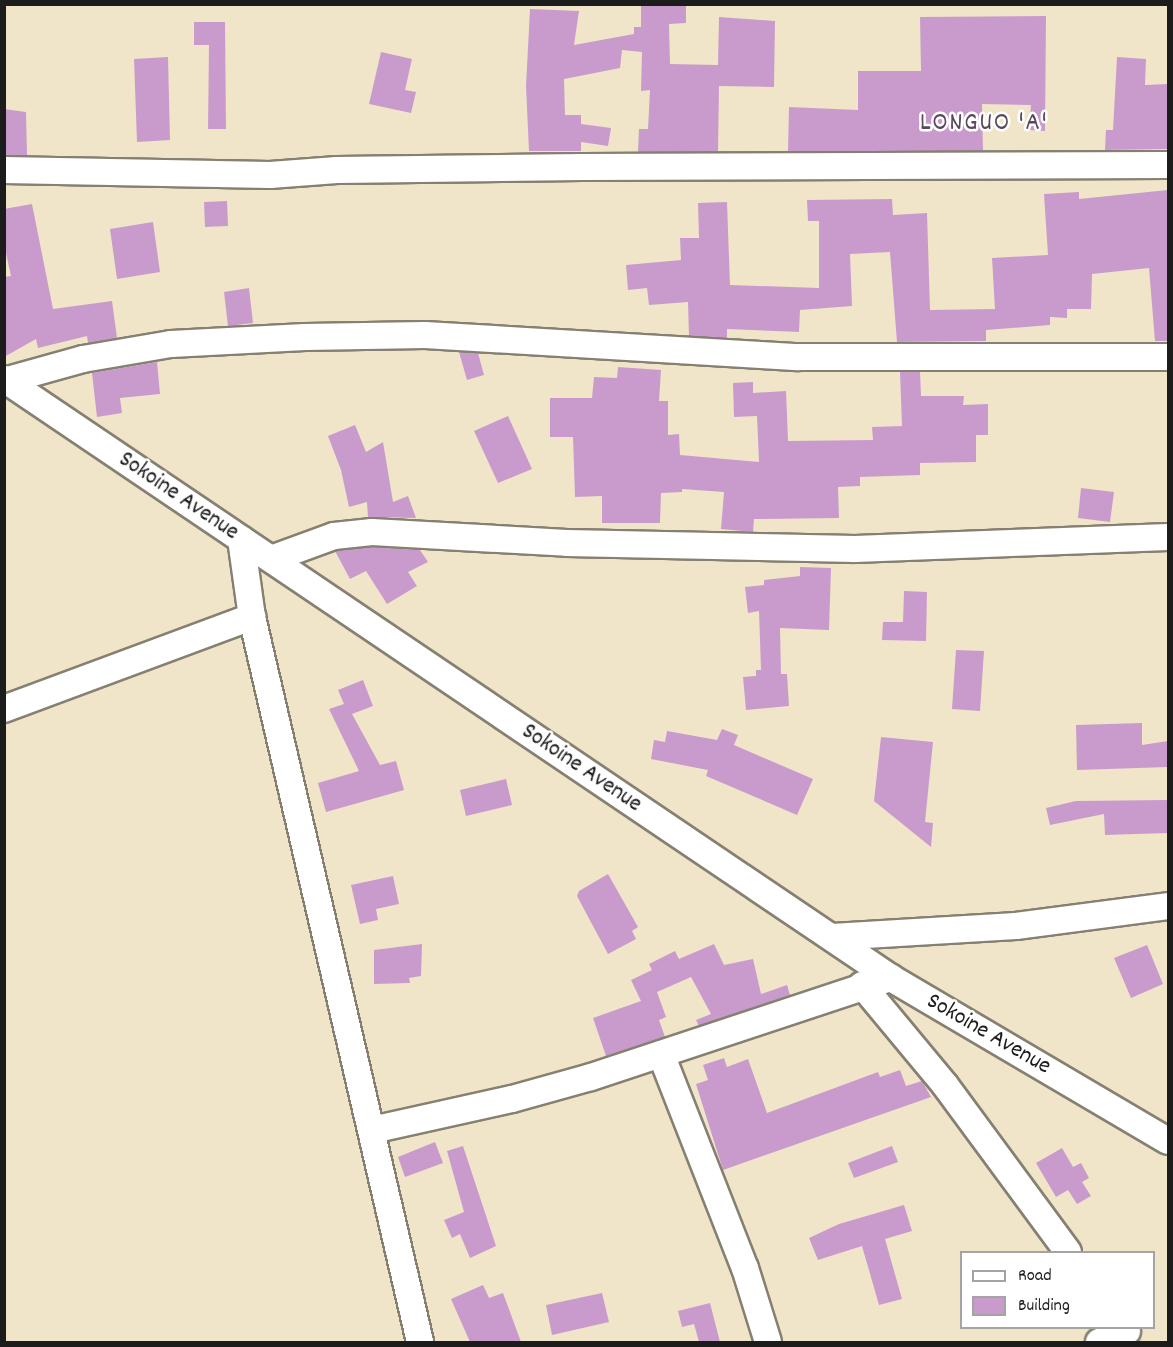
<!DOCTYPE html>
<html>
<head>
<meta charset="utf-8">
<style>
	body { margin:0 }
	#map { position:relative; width:1173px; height:1347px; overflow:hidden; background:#f0e5c9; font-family:Dekko,sans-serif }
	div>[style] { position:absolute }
	.building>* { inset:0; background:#c99bcd }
	.roads { filter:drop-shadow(2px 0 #868072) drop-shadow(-2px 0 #868072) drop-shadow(0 2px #868072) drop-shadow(0 -2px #868072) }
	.minor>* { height:26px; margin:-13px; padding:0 13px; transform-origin:13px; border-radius:13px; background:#fff }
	span { translate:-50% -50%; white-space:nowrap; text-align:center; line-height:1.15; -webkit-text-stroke:5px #fff; paint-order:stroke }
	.street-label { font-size:24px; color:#1c1c1c }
	.quarter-label { font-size:27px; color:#59485a; letter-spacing:1.5px }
	.frame { position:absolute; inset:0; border:6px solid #1c1c1c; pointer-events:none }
	.legend { position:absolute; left:960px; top:1251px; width:195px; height:78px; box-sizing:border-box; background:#fff; border:2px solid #a4a4a4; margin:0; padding:8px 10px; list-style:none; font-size:18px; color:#1c1c1c }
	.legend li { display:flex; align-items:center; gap:12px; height:30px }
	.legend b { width:30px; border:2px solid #a4a4a4 }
</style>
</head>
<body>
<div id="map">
	<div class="building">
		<div style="clip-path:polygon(686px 5px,686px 23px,669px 24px,670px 64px,718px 65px,719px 17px,775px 21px,774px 87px,719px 86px,718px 152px,638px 152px,639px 129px,648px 129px,650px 90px,641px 91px,642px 52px,622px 50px,620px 68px,564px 79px,565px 115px,581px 115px,581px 124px,611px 128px,608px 146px,581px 142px,581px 151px,529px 151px,526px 86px,530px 9px,579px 11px,574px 45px,634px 34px,634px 27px,641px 27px,641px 6px)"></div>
		<div style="clip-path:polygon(1046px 16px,1045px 131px,1029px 130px,1031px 105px,982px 104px,983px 151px,788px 151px,789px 107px,858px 110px,858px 71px,921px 71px,920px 17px)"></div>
		<div style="clip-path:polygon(194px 22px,225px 22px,226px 129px,208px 129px,209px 45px,194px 45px)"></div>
		<div style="clip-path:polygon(381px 52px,412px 59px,405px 90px,416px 92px,411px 113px,369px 104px)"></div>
		<div style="clip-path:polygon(168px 57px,170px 140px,137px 142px,134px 59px)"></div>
		<div style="clip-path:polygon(1117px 57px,1146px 59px,1145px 85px,1168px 84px,1168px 149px,1105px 150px,1106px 130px,1113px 130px)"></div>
		<div style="clip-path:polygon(4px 109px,26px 112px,27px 155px,4px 155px)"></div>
		<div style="clip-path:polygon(1168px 190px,1168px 341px,1155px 341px,1149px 268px,1092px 274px,1091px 309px,1067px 309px,1067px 318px,1050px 317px,1050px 325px,986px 330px,986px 341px,897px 342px,890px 252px,850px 254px,852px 306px,800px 310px,799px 332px,727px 329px,727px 338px,689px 336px,688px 302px,649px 305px,647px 288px,628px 290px,626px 265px,681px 260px,680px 238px,699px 238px,698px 203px,727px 202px,730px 285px,819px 288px,819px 221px,808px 221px,807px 200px,892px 199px,893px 215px,927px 213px,930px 310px,995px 309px,992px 258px,1048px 255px,1044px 194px,1079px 192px,1079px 199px)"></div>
		<div style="clip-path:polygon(227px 201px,228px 226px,205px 227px,204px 202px)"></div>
		<div style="clip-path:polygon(32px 204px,53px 309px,112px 301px,117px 338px,88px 343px,87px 336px,38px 348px,36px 339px,4px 357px,4px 277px,11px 276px,4px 244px,4px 209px)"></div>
		<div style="clip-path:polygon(153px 222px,160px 272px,117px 279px,110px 229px)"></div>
		<div style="clip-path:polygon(249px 288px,253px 323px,228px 326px,224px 292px)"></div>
		<div style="clip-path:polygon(459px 352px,478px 353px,484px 375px,467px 380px)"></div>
		<div style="clip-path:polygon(157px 362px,160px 394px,120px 398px,122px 413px,97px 417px,92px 373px)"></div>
		<div style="clip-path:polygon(618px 367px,661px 370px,659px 401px,668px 401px,668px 435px,679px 434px,680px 455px,759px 462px,757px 416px,734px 417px,733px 383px,753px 382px,753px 393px,786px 391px,788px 441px,873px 440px,872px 427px,902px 426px,900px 372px,920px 372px,921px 396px,964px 396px,963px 405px,988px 404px,988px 435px,976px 435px,976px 462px,920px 463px,920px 475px,860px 477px,860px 486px,838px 487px,839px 518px,754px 519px,753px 532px,721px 529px,724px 492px,682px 489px,682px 492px,661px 493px,660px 523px,602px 523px,602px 496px,575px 497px,573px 437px,550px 437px,550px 398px,592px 398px,594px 377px,617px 378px)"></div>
		<div style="clip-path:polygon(508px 416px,532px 469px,498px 483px,474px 431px)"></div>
		<div style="clip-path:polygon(355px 425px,366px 452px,383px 442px,393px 502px,408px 496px,416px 518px,368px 517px,367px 502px,349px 507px,341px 470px,328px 436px)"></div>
		<div style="clip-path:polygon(1081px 488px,1114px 492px,1110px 522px,1078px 518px)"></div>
		<div style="clip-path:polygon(372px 547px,420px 550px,428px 562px,408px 572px,417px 586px,387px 604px,366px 571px,350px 579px,335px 551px)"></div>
		<div style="clip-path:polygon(800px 567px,831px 568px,829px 630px,780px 628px,781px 674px,787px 674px,789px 706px,746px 710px,743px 677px,756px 676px,756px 670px,761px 670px,759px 611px,748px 613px,745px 587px,764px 585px,764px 580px,800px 576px)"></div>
		<div style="clip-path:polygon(904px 591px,927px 592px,926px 641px,882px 640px,883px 622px,903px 622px)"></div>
		<div style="clip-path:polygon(956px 650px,984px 651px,980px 711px,952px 709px)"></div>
		<div style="clip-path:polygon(363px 680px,373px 706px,352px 714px,380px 765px,396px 761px,404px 790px,326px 812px,318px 783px,359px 771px,329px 709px,344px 704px,338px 690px)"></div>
		<div style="clip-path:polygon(1142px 723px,1142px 745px,1168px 741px,1168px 767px,1077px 770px,1076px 725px)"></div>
		<div style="clip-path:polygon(722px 729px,738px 735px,734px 745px,813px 779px,797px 815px,706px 776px,708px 770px,651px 759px,654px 740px,665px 742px,667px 731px,717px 740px)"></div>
		<div style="clip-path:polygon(881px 737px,933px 742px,925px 822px,933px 823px,931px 847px,874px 801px)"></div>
		<div style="clip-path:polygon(506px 779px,512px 805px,466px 816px,460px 790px)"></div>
		<div style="clip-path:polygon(1168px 800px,1168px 833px,1105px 835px,1104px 814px,1050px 825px,1046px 808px,1076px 801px)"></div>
		<div style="clip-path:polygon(608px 874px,638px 927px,632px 931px,636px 939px,608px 954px,577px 896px,579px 891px)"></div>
		<div style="clip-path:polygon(393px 876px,399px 904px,376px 909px,378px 920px,360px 924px,351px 885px)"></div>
		<div style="clip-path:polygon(422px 944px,421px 976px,409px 978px,410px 983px,374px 984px,374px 950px)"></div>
		<div style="clip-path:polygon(714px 944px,724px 965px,753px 959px,761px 994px,787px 985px,790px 995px,699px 1026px,696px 1020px,711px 1014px,691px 977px,657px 992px,666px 1017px,659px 1020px,665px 1037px,606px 1056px,593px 1018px,641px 1001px,631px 980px,652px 970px,649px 964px,675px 951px,679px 959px)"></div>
		<div style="clip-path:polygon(1147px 945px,1163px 984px,1131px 998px,1114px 958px)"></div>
		<div style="clip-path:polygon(724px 1058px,727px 1067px,748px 1059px,767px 1113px,878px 1072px,880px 1077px,900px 1070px,906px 1086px,922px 1081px,931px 1097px,723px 1170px,696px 1084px,708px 1080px,703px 1065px)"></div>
		<div style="clip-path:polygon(435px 1142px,443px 1163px,405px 1177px,398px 1157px)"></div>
		<div style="clip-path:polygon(463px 1146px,496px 1246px,470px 1258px,460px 1234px,452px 1238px,444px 1220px,464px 1212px,447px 1151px)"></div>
		<div style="clip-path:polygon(892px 1146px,898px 1162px,854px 1178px,848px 1163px)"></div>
		<div style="clip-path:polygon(1062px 1148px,1073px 1167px,1081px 1163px,1089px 1178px,1082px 1182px,1091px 1196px,1077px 1204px,1068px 1190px,1056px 1197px,1036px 1163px)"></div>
		<div style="clip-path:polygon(904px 1205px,912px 1231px,885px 1239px,902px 1299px,879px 1305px,862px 1246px,818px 1260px,809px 1238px,839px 1224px)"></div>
		<div style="clip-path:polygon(483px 1285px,489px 1298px,503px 1293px,521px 1342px,470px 1342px,451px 1299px)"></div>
		<div style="clip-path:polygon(602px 1293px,609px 1322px,552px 1335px,546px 1305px)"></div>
		<div style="clip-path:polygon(710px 1303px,720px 1342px,699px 1342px,694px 1324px,682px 1327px,678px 1311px)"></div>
	</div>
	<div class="roads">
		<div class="minor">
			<div style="left:4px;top:170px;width:266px;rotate:1.1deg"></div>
			<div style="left:270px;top:175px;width:67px;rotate:-4.3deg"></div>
			<div style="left:337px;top:170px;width:245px;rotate:-0.7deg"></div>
			<div style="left:582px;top:167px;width:586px;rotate:-0.2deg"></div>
			<div style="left:4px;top:379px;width:1070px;rotate:34.03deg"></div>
			<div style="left:891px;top:978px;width:321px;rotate:30.5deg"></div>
			<div style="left:4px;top:381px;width:82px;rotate:-15.6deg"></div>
			<div style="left:83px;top:359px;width:89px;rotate:-9.7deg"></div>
			<div style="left:171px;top:344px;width:134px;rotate:-3deg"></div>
			<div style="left:305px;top:337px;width:120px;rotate:-1deg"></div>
			<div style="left:425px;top:335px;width:374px;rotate:3.4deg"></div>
			<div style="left:798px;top:357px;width:370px"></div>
			<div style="left:241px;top:539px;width:79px;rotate:82deg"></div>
			<div style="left:252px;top:617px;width:744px;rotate:76.95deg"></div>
			<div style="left:271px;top:559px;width:67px;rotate:-20.1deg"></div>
			<div style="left:334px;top:536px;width:38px;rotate:-6deg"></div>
			<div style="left:372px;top:532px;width:195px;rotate:3.2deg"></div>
			<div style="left:567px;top:543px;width:288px;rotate:1.2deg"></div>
			<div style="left:855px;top:549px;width:313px;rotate:-2.2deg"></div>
			<div style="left:4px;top:709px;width:265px;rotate:-20.4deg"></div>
			<div style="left:832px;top:937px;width:184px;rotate:-3.4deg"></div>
			<div style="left:1016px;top:926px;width:153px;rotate:-7.5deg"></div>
			<div style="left:862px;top:985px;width:130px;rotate:50.3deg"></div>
			<div style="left:945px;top:1085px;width:207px;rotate:53.6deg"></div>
			<div style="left:661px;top:1054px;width:230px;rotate:68.6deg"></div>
			<div style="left:745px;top:1268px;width:77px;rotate:72.7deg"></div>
			<div style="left:372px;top:1130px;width:143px;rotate:-12.5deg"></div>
			<div style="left:512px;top:1099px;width:82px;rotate:-15.6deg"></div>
			<div style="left:591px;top:1077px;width:316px;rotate:-18.3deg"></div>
			<div style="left:1099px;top:1342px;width:30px;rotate:-21deg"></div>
		</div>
	</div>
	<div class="street-label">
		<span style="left:178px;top:497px;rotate:34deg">Sokoine Avenue</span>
		<span style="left:581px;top:769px;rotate:34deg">Sokoine Avenue</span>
		<span style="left:988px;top:1035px;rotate:30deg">Sokoine Avenue</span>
	</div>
	<div class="quarter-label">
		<span style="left:984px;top:124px">LONGUO 'A'</span>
	</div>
	<div class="frame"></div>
	<ul class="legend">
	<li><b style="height:8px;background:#fff"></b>Road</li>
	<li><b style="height:16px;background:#c99bcd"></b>Building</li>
	</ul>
</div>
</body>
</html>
